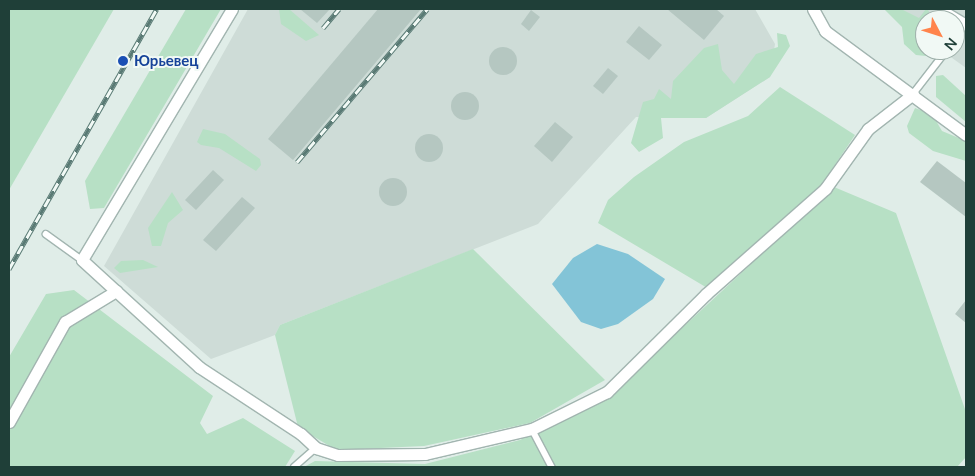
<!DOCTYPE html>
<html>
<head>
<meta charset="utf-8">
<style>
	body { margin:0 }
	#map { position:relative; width:975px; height:476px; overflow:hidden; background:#e0ede8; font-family:Lato,sans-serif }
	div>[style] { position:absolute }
	.built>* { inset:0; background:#cedcd7 }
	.green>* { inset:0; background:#b7e0c5 }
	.water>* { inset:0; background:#83c4d7 }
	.building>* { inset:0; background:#b5c7c1 }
	.round { border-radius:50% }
	.roads { filter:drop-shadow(1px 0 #a2b5b0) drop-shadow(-1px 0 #a2b5b0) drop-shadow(0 1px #a2b5b0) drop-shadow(0 -1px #a2b5b0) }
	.lane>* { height:5.5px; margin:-2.75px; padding:0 2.75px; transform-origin:2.75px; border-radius:2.75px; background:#fff }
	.street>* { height:11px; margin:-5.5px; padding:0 5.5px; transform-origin:5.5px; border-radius:5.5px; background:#fff }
	.rail>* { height:5px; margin-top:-2.5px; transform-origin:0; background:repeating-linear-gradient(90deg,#f1f9f5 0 9px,#597a74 0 18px); box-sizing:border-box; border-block:1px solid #597a74 }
	.dots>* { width:14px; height:14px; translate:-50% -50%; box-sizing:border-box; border:2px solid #f1f9f5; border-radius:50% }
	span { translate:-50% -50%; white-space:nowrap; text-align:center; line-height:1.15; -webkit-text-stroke:4px #f1f9f5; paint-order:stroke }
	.transit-label { font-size:15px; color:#164399; font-weight:700 }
	.left { translate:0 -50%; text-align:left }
	.frame { position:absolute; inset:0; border:10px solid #1f3f38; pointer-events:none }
	.north { position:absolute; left:915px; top:10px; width:50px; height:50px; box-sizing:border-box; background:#f1f9f5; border:1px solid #9dafa9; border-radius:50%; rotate:130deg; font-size:14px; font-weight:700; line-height:20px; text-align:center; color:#1f3f38 }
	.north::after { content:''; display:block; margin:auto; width:18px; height:22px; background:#ff844c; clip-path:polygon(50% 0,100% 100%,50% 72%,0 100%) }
</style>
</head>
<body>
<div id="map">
	<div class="built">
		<div style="clip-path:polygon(248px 9px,755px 9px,775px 44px,770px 77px,706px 118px,636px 117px,538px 224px,280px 325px,275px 335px,211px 359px,104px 266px)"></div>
		<div style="clip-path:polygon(887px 9px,966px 9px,966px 68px,941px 50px,955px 50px,955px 20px,925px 20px,925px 38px)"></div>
	</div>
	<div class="green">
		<div style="clip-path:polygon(9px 9px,114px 9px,9px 190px)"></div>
		<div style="clip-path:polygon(186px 9px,221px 9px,104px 208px,90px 209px,85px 181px)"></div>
		<div style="clip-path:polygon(279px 9px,289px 9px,319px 35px,306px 41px,281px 24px)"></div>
		<div style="clip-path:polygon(884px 9px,901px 9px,919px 18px,926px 9px,929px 11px,925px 50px,944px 50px,946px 58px,916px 55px,904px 44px,902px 27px)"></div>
		<div style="clip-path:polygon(777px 33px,786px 35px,790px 46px,770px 77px,706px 118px,661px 118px,663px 138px,639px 152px,631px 143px,643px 102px,654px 99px,659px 89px,671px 99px,673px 81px,704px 48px,718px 44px,722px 70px,734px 84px,756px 54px,778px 47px)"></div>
		<div style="clip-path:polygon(943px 75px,966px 96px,966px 122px,936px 97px,936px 76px)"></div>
		<div style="clip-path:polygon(780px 87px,855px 135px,818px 190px,709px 289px,598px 223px,608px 200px,634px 177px,684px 142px,748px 116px)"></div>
		<div style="clip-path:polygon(915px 108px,932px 114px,942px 131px,966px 141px,966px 161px,933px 151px,909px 133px,907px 126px)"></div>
		<div style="clip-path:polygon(203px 129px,225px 134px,260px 159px,261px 165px,256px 171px,219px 148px,201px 145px,197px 142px)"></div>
		<div style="clip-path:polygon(834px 187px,896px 213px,966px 412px,966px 457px,957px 467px,304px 467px,315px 461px,425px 464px,520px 440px,611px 394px)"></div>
		<div style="clip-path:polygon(172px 192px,183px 210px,168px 223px,161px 246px,152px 246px,148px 228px)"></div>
		<div style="clip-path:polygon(473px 249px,605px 380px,530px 423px,424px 446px,336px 450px,298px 427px,275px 335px,280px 325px)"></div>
		<div style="clip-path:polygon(143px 260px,158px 267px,120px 273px,114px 268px,121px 261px)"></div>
		<div style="clip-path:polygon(74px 290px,213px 396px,200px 423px,207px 434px,243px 418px,295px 451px,285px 467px,9px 467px,9px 357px,46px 294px)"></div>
	</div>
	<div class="water">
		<div style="clip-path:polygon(597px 244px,628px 254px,665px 279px,653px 299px,618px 324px,601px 329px,581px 322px,552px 284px,573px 258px)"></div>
	</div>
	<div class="building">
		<div style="clip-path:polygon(300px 9px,330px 9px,317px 23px)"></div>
		<div style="clip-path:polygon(378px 9px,421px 9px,293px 160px,268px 139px)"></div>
		<div style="clip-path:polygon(667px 9px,716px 9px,724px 16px,704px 40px)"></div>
		<div style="clip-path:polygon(531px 10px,540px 17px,529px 31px,521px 24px)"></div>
		<div style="clip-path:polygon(639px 26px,662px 45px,649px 60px,626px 42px)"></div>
		<div class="round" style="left:489px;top:47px;width:28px;height:28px"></div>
		<div style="clip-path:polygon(608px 68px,618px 76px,603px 94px,593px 86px)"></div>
		<div class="round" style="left:451px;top:92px;width:28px;height:28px"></div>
		<div style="clip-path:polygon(555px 122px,573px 137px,552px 162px,534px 146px)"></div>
		<div class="round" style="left:415px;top:134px;width:28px;height:28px"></div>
		<div style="clip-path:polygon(937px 161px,966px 183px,966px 217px,920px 182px)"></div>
		<div style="clip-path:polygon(213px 170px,224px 180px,196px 210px,185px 200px)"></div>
		<div class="round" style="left:379px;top:178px;width:28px;height:28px"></div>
		<div style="clip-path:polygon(242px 197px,255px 208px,216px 251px,203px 240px)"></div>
		<div style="clip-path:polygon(966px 300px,966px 323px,955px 314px)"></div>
	</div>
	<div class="roads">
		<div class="lane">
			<div style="left:944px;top:9px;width:26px;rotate:31deg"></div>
			<div style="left:955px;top:39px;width:19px;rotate:-55deg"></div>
			<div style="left:913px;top:94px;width:56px;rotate:-52.3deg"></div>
			<div style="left:46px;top:234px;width:44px;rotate:35.8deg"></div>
			<div style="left:532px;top:429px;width:43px;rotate:62.2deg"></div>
			<div style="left:294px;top:467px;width:29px;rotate:-41deg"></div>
		</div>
		<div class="street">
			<div style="left:232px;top:9px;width:292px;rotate:120.9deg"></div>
			<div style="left:82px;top:260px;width:159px;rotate:42.4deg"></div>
			<div style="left:199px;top:367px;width:122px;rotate:33.3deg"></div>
			<div style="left:301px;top:434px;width:21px;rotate:43deg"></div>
			<div style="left:316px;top:448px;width:23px;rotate:18deg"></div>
			<div style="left:338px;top:455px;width:87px;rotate:-0.7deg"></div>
			<div style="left:425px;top:454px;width:110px;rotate:-13.2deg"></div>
			<div style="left:532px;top:429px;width:84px;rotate:-26.3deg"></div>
			<div style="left:607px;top:392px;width:139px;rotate:-44.7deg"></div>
			<div style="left:706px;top:294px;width:159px;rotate:-41.4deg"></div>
			<div style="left:825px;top:189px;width:74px;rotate:-54.4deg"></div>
			<div style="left:868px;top:129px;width:57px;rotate:-37.9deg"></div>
			<div style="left:813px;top:9px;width:25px;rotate:61deg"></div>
			<div style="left:825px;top:31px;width:175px;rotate:36.4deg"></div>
			<div style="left:9px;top:422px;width:115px;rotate:-60.8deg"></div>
			<div style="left:65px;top:322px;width:60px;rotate:-31.3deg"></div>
		</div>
	</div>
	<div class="rail">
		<div style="left:323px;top:28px;width:25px;rotate:-50deg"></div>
		<div style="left:297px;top:162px;width:201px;rotate:-49.6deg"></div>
		<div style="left:9px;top:269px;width:299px;rotate:-60.4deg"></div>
	</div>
	<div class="dots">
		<div style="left:123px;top:61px;background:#1a4fb4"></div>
	</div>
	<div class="transit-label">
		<span class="left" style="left:134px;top:61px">Юрьевец</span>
	</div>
	<div class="frame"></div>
	<div class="north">N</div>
</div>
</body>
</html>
